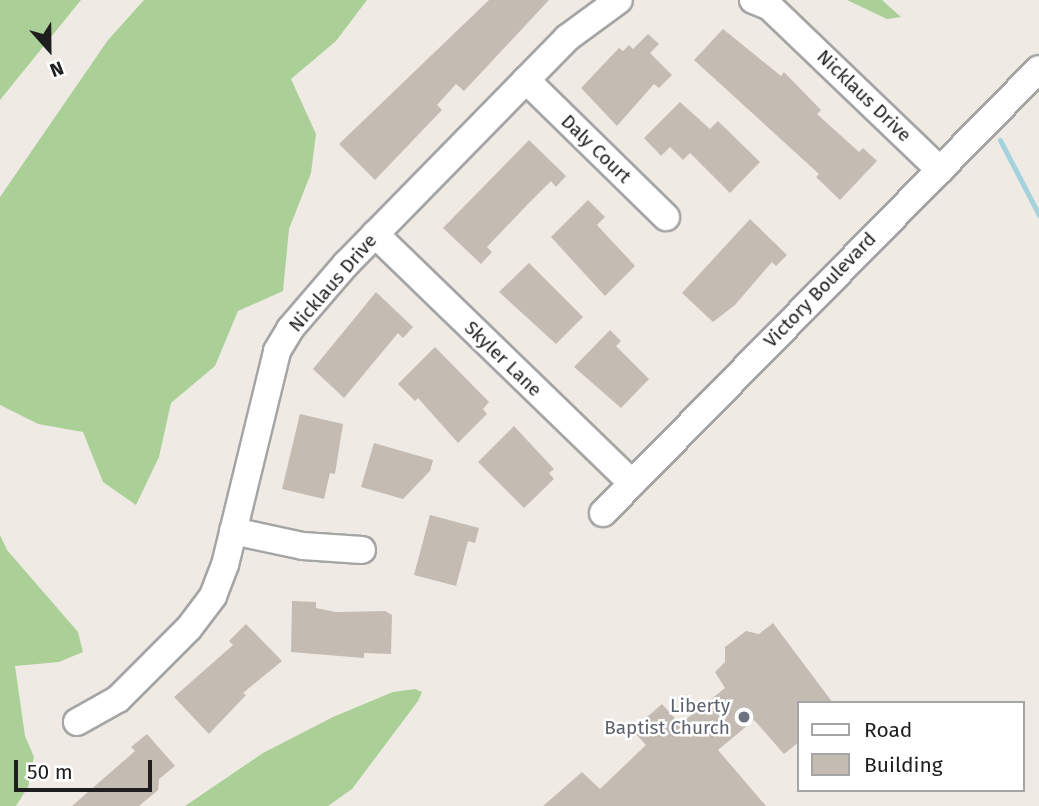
<!DOCTYPE html>
<html>
<head>
<meta charset="utf-8">
<style>
	body { margin:0 }
	#map { position:relative; width:1039px; height:806px; overflow:hidden; background:#efebe4; font-family:"Fira Sans",sans-serif }
	div>[style] { position:absolute }
	.forest>* { inset:0; background:#aad098 }
	.stream>* { height:5px; margin:-2.5px; padding:0 2.5px; transform-origin:2.5px; border-radius:2.5px; background:#a4d3de }
	.building>* { inset:0; background:#c4bbb3 }
	.roads { filter:drop-shadow(2px 0 #a5a5a5) drop-shadow(-2px 0 #a5a5a5) drop-shadow(0 2px #a5a5a5) drop-shadow(0 -2px #a5a5a5) }
	.minor>* { height:26px; margin:-13px; padding:0 13px; transform-origin:13px; border-radius:13px; background:#fff }
	.dots>* { width:19px; height:19px; translate:-50% -50%; box-sizing:border-box; border:4px solid #fff; border-radius:50% }
	span { translate:-50% -50%; white-space:nowrap; text-align:center; line-height:1.15; -webkit-text-stroke:5px #fff; paint-order:stroke }
	.street-label { font-size:19px; color:#1e1e1e }
	.worship-label { font-size:19px; color:#5b616d }
	.right { translate:-100% -50%; text-align:right }
	.legend { position:absolute; left:797px; top:701px; width:228px; height:91px; box-sizing:border-box; background:#fff; border:2px solid #a5a5a5; margin:0; padding:9px 12px; list-style:none; font-size:21px; color:#1e1e1e }
	.legend li { display:flex; align-items:center; gap:14px; height:35px }
	.legend b { width:35px; border:2px solid #a5a5a5 }
	.north { position:absolute; left:14px; top:14px; width:70px; height:70px; -webkit-text-stroke:5px #fff; paint-order:stroke; rotate:159deg; font-size:19px; font-weight:700; line-height:28px; text-align:center; color:#1e1e1e }
	.north::after { content:''; display:block; margin:auto; width:24px; height:32px; background:#1e1e1e; clip-path:polygon(50% 0,100% 100%,50% 72%,0 100%) }
	.scale { position:absolute; left:14px; top:760px; width:138px; height:32px; box-sizing:border-box; border:4px solid #1e1e1e; border-top:0; padding-left:9px; font-size:21px; line-height:24px; white-space:nowrap; color:#1e1e1e; -webkit-text-stroke:5px #fff; paint-order:stroke }
</style>
</head>
<body>
<div id="map">
	<div class="forest">
		<div style="clip-path:polygon(0 0,81px 0,0 100px)"></div>
		<div style="clip-path:polygon(144px 0,367px 0,336px 41px,291px 79px,316px 134px,311px 173px,289px 229px,283px 291px,238px 311px,215px 366px,171px 403px,159px 457px,136px 505px,103px 482px,83px 432px,38px 424px,0 405px,0 197px,108px 40px)"></div>
		<div style="clip-path:polygon(847px 0,882px 0,901px 17px,887px 19px)"></div>
		<div style="clip-path:polygon(0 535px,7px 550px,78px 632px,83px 652px,59px 662px,15px 666px,25px 736px,34px 757px,28px 787px,16px 806px,0 806px)"></div>
		<div style="clip-path:polygon(415px 689px,422px 692px,418px 701px,352px 789px,328px 806px,185px 806px,263px 753px,333px 717px,393px 692px)"></div>
	</div>
	<div class="stream">
		<div style="left:1000px;top:140px;width:85px;rotate:62.5deg"></div>
	</div>
	<div class="building">
		<div style="clip-path:polygon(489px 0,549px 0,464px 91px,456px 84px,437px 105px,442px 110px,439px 113px,375px 180px,339px 144px)"></div>
		<div style="clip-path:polygon(723px 29px,781px 76px,784px 72px,821px 110px,817px 114px,859px 152px,863px 148px,877px 161px,840px 200px,816px 177px,819px 174px,694px 60px)"></div>
		<div style="clip-path:polygon(648px 34px,659px 44px,650px 53px,672px 75px,659px 88px,654px 84px,617px 126px,581px 88px,619px 48px,623px 51px,629px 45px,633px 49px)"></div>
		<div style="clip-path:polygon(680px 102px,710px 129px,718px 121px,760px 162px,730px 193px,690px 153px,683px 160px,670px 147px,661px 156px,644px 138px)"></div>
		<div style="clip-path:polygon(529px 140px,566px 176px,556px 187px,551px 181px,526px 206px,487px 247px,492px 252px,481px 264px,443px 228px)"></div>
		<div style="clip-path:polygon(588px 200px,605px 217px,597px 225px,635px 266px,605px 296px,551px 237px)"></div>
		<div style="clip-path:polygon(750px 219px,787px 255px,776px 266px,772px 262px,735px 305px,713px 322px,682px 293px)"></div>
		<div style="clip-path:polygon(529px 263px,583px 317px,556px 344px,499px 292px)"></div>
		<div style="clip-path:polygon(376px 292px,413px 327px,403px 338px,398px 333px,344px 398px,313px 369px)"></div>
		<div style="clip-path:polygon(610px 330px,621px 341px,616px 346px,649px 379px,621px 408px,574px 367px)"></div>
		<div style="clip-path:polygon(435px 347px,489px 402px,483px 409px,487px 414px,458px 443px,418px 398px,415px 401px,398px 384px)"></div>
		<div style="clip-path:polygon(300px 414px,343px 424px,335px 474px,330px 473px,324px 499px,282px 489px)"></div>
		<div style="clip-path:polygon(514px 426px,554px 469px,549px 473px,554px 479px,524px 508px,478px 462px)"></div>
		<div style="clip-path:polygon(374px 443px,433px 460px,430px 471px,403px 499px,361px 487px)"></div>
		<div style="clip-path:polygon(430px 515px,479px 528px,475px 543px,468px 541px,456px 586px,414px 575px)"></div>
		<div style="clip-path:polygon(292px 601px,316px 602px,316px 608px,336px 612px,385px 611px,392px 615px,391px 654px,364px 653px,364px 658px,291px 652px)"></div>
		<div style="clip-path:polygon(773px 623px,833px 703px,799px 703px,799px 742px,784px 754px,754px 720px,718px 750px,766px 806px,543px 806px,582px 772px,600px 789px,646px 745px,632px 730px,662px 704px,680px 724px,725px 688px,715px 672px,725px 662px,725px 647px,746px 631px,759px 634px)"></div>
		<div style="clip-path:polygon(246px 624px,282px 661px,243px 693px,246px 695px,209px 734px,174px 697px,233px 645px,229px 641px)"></div>
		<div style="clip-path:polygon(147px 734px,175px 766px,159px 779px,158px 790px,139px 806px,72px 806px,135px 751px,131px 747px)"></div>
	</div>
	<div class="roads">
		<div class="minor">
			<div style="left:753px;top:0;width:18px;rotate:22deg"></div>
			<div style="left:770px;top:7px;width:236px;rotate:43.8deg"></div>
			<div style="left:526px;top:80px;width:196px;rotate:44.4deg"></div>
			<div style="left:375px;top:234px;width:358px;rotate:44.1deg"></div>
			<div style="left:603px;top:513px;width:622px;rotate:-45.52deg"></div>
			<div style="left:233px;top:531px;width:72px;rotate:12.1deg"></div>
			<div style="left:303px;top:546px;width:59px;rotate:3.9deg"></div>
			<div style="left:77px;top:722px;width:47px;rotate:-29.3deg"></div>
			<div style="left:118px;top:699px;width:100px;rotate:-45deg"></div>
			<div style="left:189px;top:628px;width:40px;rotate:-53deg"></div>
			<div style="left:213px;top:596px;width:33px;rotate:-69deg"></div>
			<div style="left:225px;top:565px;width:220px;rotate:-76.3deg"></div>
			<div style="left:277px;top:351px;width:26px;rotate:-59deg"></div>
			<div style="left:290px;top:329px;width:86px;rotate:-49.3deg"></div>
			<div style="left:346px;top:264px;width:316px;rotate:-45.6deg"></div>
			<div style="left:567px;top:38px;width:64px;rotate:-36.2deg"></div>
		</div>
	</div>
	<div class="dots">
		<div style="left:744px;top:717px;background:#6b7280"></div>
	</div>
	<div class="street-label">
		<span style="left:864px;top:96px;rotate:44deg">Nicklaus Drive</span>
		<span style="left:596px;top:149px;rotate:44deg">Daly Court</span>
		<span style="left:333px;top:283px;rotate:-49deg">Nicklaus Drive</span>
		<span style="left:820px;top:290px;rotate:-46deg">Victory Boulevard</span>
		<span style="left:503px;top:359px;rotate:44deg">Skyler Lane</span>
	</div>
	<div class="worship-label">
		<span class="right" style="left:730px;top:717px">Liberty<br>Baptist Church</span>
	</div>
	<ul class="legend">
	<li><b style="height:9px;background:#fff"></b>Road</li>
	<li><b style="height:19px;background:#c4bbb3"></b>Building</li>
	</ul>
	<div class="north">N</div>
	<div class="scale">50 m</div>
</div>
</body>
</html>
